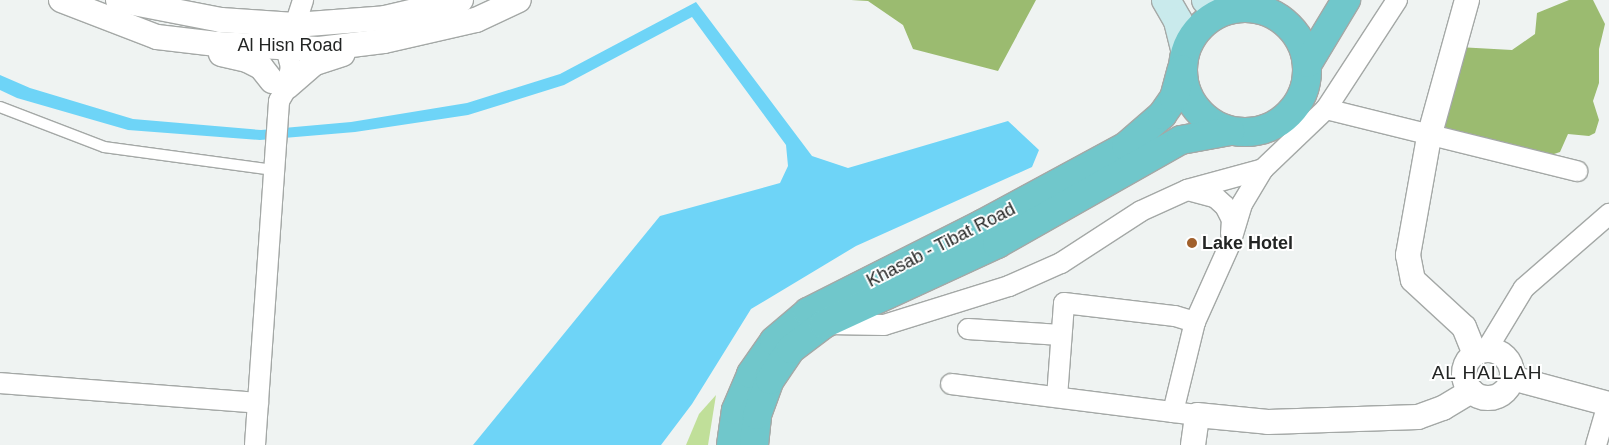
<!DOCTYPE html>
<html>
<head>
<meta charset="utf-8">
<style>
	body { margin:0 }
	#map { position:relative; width:1609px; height:445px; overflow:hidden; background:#eff3f2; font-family:Helvetica,sans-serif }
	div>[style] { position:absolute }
	.green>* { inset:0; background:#c0df99 }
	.forest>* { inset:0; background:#9bbb70 }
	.water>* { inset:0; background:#6ed4f7 }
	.roads { filter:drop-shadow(1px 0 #a4a8a6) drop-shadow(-1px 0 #a4a8a6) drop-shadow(0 1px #a4a8a6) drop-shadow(0 -1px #a4a8a6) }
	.service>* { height:10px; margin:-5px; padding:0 5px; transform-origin:5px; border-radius:5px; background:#fff }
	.minor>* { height:20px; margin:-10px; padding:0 10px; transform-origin:10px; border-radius:10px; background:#fff }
	.tertiary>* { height:24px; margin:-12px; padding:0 12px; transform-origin:12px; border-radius:12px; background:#fff }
	.tertiary>.ring { margin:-12px; padding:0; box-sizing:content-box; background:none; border:24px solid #fff; border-radius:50% }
	.secondary>* { height:28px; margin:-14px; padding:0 14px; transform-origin:14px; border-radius:14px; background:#c9eaec }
	.trunk>* { height:28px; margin:-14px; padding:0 14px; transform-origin:14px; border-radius:14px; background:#70c7cb }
	.trunk>.ring { margin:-14px; padding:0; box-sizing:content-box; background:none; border:28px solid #70c7cb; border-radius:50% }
	.dots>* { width:14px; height:14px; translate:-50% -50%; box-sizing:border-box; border:2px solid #fff; border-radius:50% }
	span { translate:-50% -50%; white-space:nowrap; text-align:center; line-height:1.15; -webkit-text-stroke:4px #fff; paint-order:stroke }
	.street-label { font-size:18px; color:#232524 }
	.poi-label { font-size:18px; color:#232524; font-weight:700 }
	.left { translate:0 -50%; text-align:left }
	.neighbourhood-label { font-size:19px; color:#232524; letter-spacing:1px }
</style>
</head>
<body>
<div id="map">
	<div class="green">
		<div style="clip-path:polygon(716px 395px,708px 445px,686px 445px,699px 414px)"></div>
	</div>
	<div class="forest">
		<div style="clip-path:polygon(851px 0,1036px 0,998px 71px,913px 49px,903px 25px,868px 1px)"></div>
		<div style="clip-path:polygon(1569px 0,1593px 0,1605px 24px,1599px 49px,1599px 83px,1593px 101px,1599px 120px,1595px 133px,1589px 136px,1568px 134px,1560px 152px,1548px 156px,1435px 134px,1458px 47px,1512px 50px,1535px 34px,1537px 13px)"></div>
	</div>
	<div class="water">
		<div style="clip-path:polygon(696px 2px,812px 156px,848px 168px,1008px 121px,1039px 150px,1032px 167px,856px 246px,751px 309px,692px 404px,661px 445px,473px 445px,660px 216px,780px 183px,788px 166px,786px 145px,692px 17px,564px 85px,468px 115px,355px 132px,260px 140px,128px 130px,17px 98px,0 90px,0 75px,30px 88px,133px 119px,261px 130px,351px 122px,467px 103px,560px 74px)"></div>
	</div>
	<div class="roads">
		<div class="service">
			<div style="left:0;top:107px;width:111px;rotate:21deg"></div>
			<div style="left:104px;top:147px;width:173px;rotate:7.7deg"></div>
		</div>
		<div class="minor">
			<div style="left:295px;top:25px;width:26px;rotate:-72deg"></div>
			<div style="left:1326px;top:109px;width:259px;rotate:13.9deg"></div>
			<div style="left:1188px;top:190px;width:28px;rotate:15deg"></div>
			<div style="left:1215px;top:197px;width:13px;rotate:42deg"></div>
			<div style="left:1225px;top:206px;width:16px;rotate:63deg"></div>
			<div style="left:1232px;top:220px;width:14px;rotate:94deg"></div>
			<div style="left:829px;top:324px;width:55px;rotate:1deg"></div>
			<div style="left:884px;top:325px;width:131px;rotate:-17.3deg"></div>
			<div style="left:1009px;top:286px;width:57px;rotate:-23.9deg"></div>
			<div style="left:1061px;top:263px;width:95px;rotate:-33deg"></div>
			<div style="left:1141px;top:211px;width:51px;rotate:-24.5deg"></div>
			<div style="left:1187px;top:190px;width:79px;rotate:-15.4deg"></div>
			<div style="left:968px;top:329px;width:93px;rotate:3.7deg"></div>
			<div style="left:1487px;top:349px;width:71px;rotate:-58.8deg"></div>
			<div style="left:1524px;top:288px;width:113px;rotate:-41deg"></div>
			<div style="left:0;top:383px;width:259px;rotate:4.4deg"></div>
			<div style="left:951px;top:384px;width:224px;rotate:7.2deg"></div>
			<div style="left:1057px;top:397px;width:94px;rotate:-85.7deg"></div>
			<div style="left:1064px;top:303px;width:112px;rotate:6.7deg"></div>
			<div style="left:1175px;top:316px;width:21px;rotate:17deg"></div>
			<div style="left:1197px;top:415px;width:24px;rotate:-173deg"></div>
			<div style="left:1173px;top:412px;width:93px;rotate:-76.3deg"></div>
			<div style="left:1195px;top:322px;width:85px;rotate:-65.8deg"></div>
			<div style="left:1230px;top:244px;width:42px;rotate:-73.3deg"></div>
			<div style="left:1242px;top:204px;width:41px;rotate:-59deg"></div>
			<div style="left:1263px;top:169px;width:87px;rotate:-43.6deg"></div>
			<div style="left:1326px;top:109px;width:130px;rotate:-56.9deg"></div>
			<div style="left:255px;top:445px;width:345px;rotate:-86deg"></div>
			<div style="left:279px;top:101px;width:16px;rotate:-60deg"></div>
			<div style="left:287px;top:87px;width:20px;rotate:-79deg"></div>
			<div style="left:291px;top:67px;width:34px;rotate:-105deg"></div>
			<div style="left:1596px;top:445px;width:43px;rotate:-73.7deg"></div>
		</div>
		<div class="tertiary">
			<div style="left:61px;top:0;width:103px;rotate:21.1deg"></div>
			<div style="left:157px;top:37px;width:60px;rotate:6.7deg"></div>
			<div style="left:217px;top:44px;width:102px;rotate:2.8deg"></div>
			<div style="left:319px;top:49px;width:65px;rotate:-7deg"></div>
			<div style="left:384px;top:41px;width:94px;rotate:-12.9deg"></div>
			<div style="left:476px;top:20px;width:47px;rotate:-24.9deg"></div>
			<div style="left:118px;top:0;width:105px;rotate:11deg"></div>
			<div style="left:221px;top:20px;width:74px;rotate:3.9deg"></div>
			<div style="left:295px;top:25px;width:90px;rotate:-4.4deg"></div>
			<div style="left:385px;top:18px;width:78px;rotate:-13.3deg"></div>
			<div style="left:1467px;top:0;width:142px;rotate:105.5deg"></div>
			<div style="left:1429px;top:137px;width:120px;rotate:100.1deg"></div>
			<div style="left:1408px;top:255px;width:25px;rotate:79deg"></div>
			<div style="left:1413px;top:280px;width:69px;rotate:42.7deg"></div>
			<div style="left:1464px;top:327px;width:29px;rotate:68deg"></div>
			<div style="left:221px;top:54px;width:27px;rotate:13deg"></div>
			<div style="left:247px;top:60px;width:16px;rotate:27deg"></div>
			<div style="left:261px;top:67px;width:18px;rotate:52deg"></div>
			<div style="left:287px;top:87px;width:37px;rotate:-41deg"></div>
			<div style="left:315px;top:63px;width:29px;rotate:-18deg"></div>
			<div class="ring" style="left:1464px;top:350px;width:24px;height:24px"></div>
			<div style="left:1512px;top:378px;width:100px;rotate:15deg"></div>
			<div style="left:1193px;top:445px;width:30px;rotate:-82deg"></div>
			<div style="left:1197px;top:415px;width:71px;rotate:5.6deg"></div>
			<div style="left:1268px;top:422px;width:150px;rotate:-1.9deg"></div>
			<div style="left:1418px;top:417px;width:27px;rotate:-20deg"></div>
			<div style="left:1443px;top:408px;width:33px;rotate:-31deg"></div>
		</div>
		<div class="secondary">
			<div style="left:1166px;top:0;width:24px;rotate:60deg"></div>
			<div style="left:1178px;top:21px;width:30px;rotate:76deg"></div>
			<div style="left:1206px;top:0;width:21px;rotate:31deg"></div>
		</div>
		<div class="trunk">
			<div class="ring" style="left:1183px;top:8px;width:96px;height:96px"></div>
			<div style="left:1308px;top:63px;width:74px;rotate:-58.9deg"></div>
			<div style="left:731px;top:445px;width:35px;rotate:-82deg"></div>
			<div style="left:736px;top:410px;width:39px;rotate:-67deg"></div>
			<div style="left:751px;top:374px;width:40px;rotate:-55.1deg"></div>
			<div style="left:774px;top:341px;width:45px;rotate:-40.5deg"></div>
			<div style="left:808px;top:312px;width:195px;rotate:-26.8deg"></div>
			<div style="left:982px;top:224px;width:164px;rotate:-28.4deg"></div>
			<div style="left:1126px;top:146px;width:48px;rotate:-40.7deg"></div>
			<div style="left:1162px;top:115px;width:21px;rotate:-55deg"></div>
			<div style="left:1174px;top:98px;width:30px;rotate:-75deg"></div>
			<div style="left:754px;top:445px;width:30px;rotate:-84deg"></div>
			<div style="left:757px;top:415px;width:37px;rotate:-70deg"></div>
			<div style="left:770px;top:380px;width:37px;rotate:-56deg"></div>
			<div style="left:791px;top:349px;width:41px;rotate:-37.1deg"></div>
			<div style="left:824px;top:324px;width:191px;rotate:-24.8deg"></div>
			<div style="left:997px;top:244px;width:211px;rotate:-29.5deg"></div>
			<div style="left:1181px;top:140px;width:50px;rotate:-10.4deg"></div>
		</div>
	</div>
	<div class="dots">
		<div style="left:1192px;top:243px;background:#a1602c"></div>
	</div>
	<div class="street-label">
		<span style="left:290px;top:45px">Al Hisn Road</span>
		<span style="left:941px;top:245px;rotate:-27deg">Khasab - Tibat Road</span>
	</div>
	<div class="poi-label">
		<span class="left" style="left:1202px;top:243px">Lake Hotel</span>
	</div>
	<div class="neighbourhood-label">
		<span style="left:1487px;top:373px">AL HALLAH</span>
	</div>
</div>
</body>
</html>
